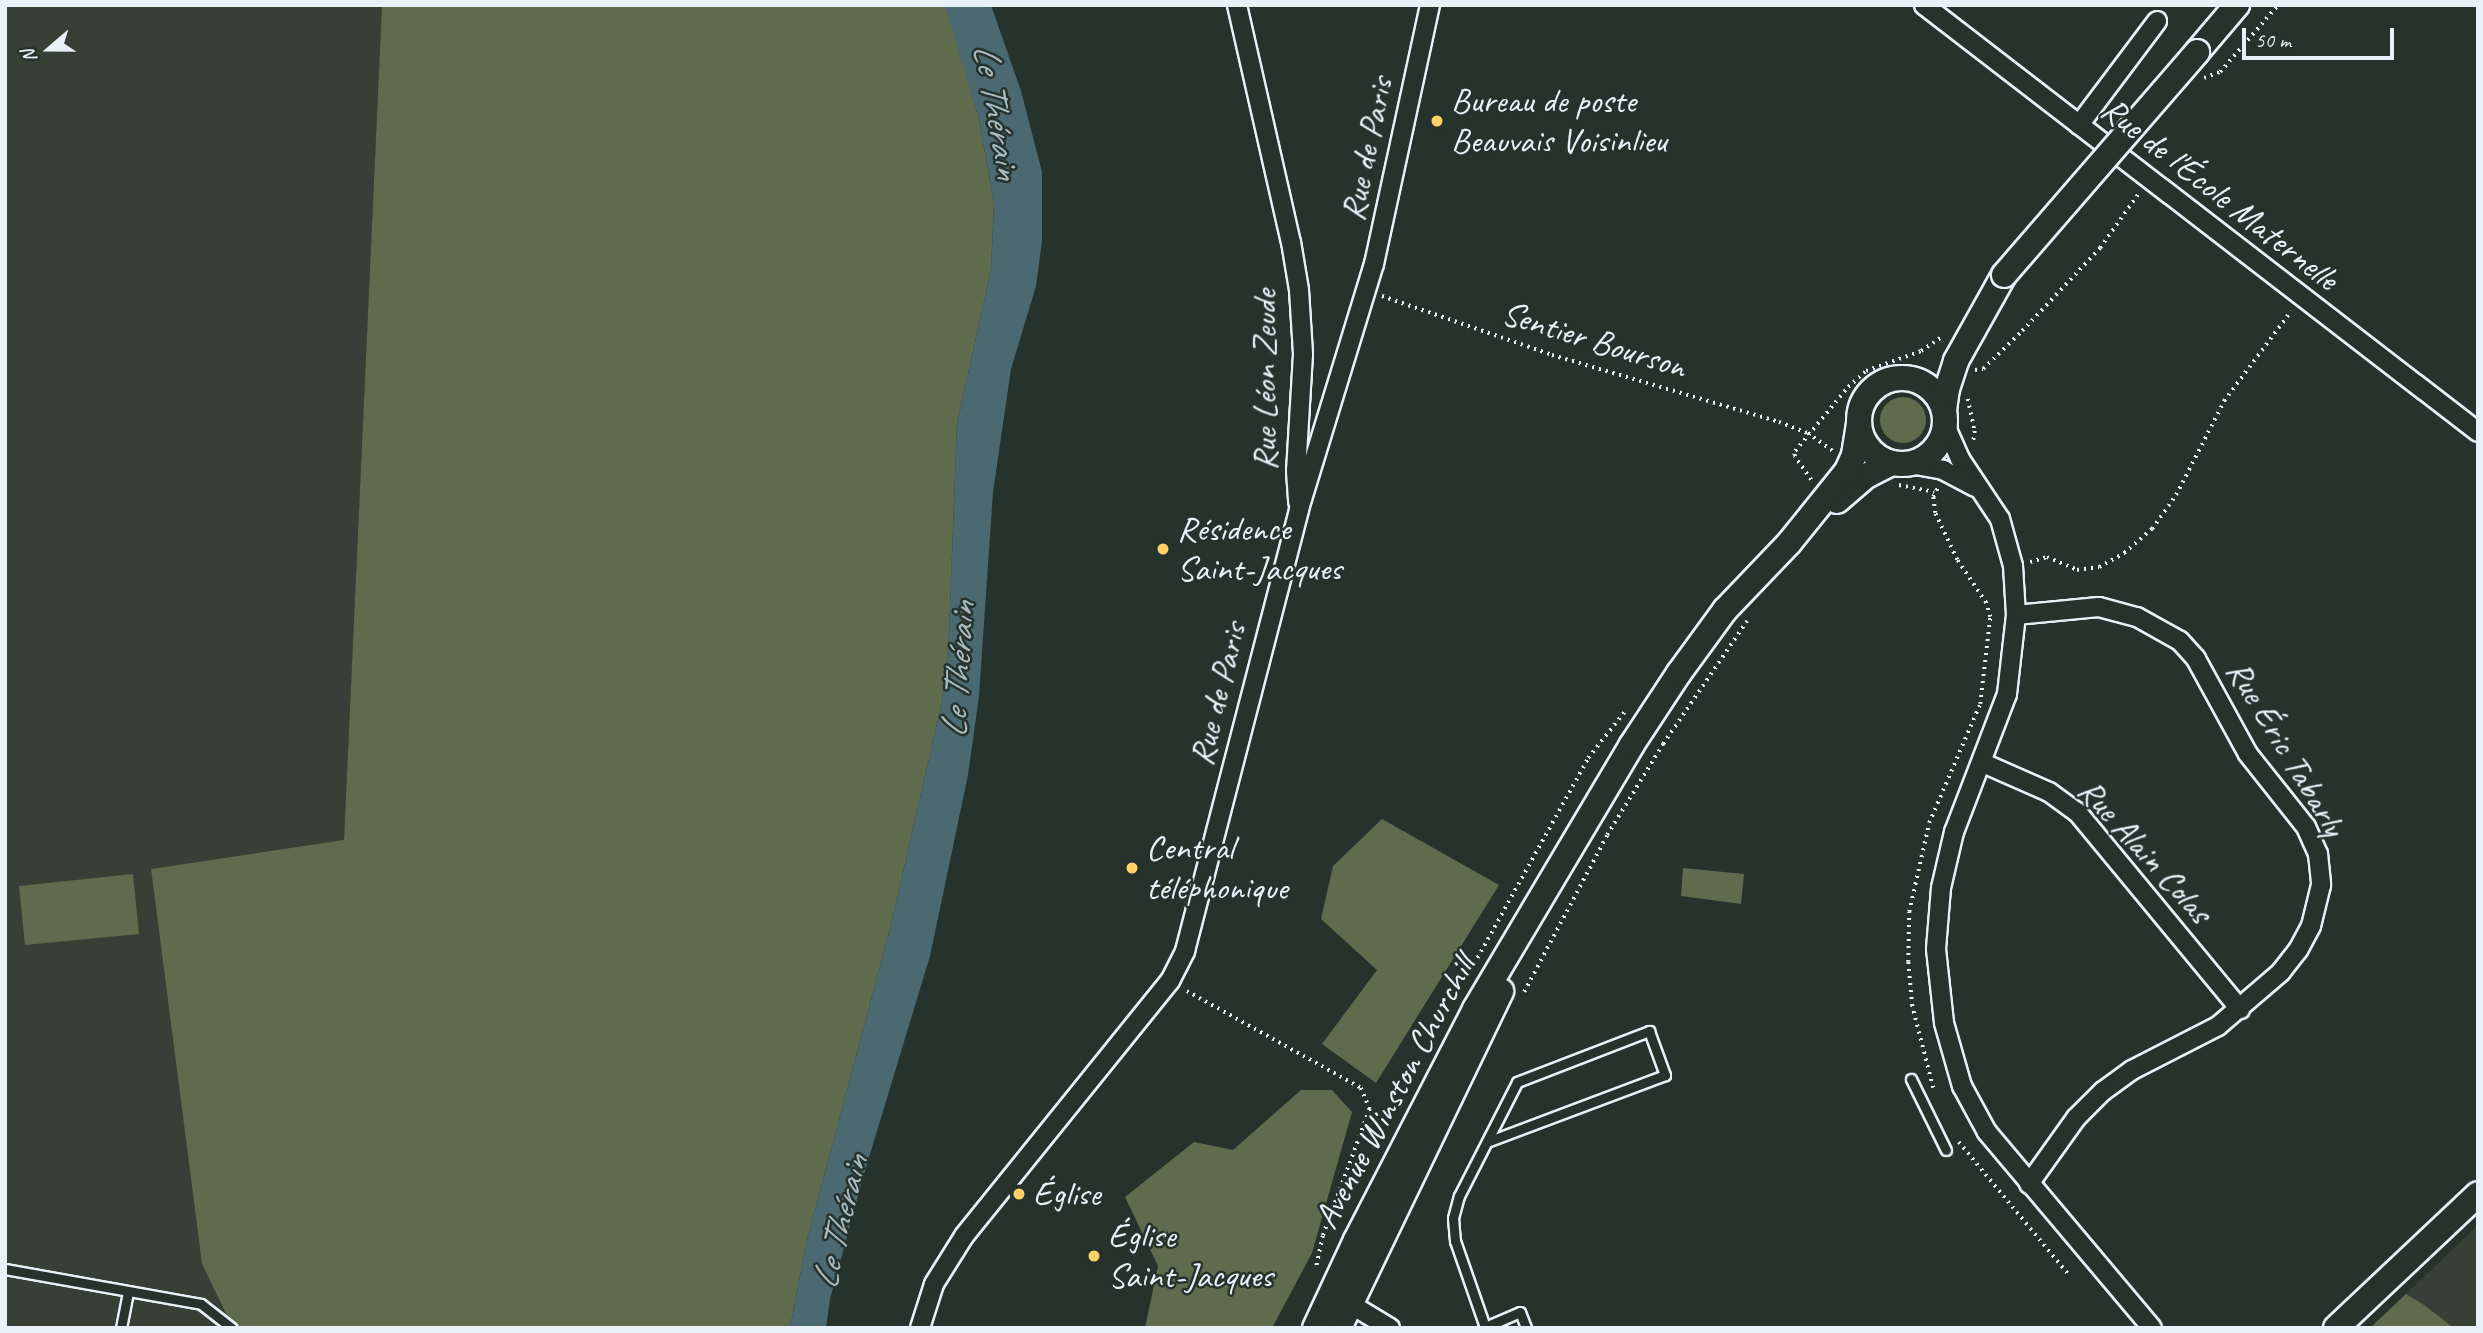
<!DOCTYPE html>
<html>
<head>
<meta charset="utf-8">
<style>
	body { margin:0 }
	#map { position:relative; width:2483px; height:1333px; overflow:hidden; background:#26332d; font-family:Caveat,sans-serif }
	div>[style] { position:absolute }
	.built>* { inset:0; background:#374036 }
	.green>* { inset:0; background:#5e6b4c }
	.round { border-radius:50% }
	.water>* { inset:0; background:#4b6971 }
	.path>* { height:3.5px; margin-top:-1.75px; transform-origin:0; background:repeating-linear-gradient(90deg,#e8f1f8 0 2px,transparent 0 7px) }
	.roads { filter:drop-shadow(2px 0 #e8f1f8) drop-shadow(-2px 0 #e8f1f8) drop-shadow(0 2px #e8f1f8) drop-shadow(0 -2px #e8f1f8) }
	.lane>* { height:9px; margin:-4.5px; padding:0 4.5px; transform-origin:4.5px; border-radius:4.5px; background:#26332d }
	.street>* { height:18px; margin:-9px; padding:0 9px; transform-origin:9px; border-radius:9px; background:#26332d }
	.secondary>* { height:24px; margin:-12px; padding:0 12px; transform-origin:12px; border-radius:12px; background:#26332d }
	.secondary>.ring { margin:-12px; padding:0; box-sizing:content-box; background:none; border:24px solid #26332d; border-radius:50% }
	.bridges { filter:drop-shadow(2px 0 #e8f1f8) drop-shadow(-2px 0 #e8f1f8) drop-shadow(0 2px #e8f1f8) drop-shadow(0 -2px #e8f1f8) }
	.secondary-bridge>* { height:24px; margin:-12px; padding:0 12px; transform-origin:12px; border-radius:12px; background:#26332d }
	.dots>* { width:19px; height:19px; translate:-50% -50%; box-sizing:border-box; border:4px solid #26332d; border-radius:50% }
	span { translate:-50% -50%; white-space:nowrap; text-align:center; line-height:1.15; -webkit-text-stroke:5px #26332d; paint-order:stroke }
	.poi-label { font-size:35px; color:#e8f1f8 }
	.left { translate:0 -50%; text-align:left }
	.street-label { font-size:35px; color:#e8f1f8 }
	.water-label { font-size:37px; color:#a9bbc2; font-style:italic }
	.frame { position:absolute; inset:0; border:7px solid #e8f1f8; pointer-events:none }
	.north { position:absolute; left:14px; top:14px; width:70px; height:70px; -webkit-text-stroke:5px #26332d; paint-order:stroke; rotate:250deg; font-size:19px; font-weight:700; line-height:28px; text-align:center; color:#e8f1f8 }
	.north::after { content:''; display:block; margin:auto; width:24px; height:32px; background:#e8f1f8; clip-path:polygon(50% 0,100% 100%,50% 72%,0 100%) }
	.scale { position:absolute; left:2242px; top:28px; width:152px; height:32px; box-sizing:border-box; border:4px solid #e8f1f8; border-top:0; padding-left:9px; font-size:21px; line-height:24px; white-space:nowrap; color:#e8f1f8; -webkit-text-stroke:5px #26332d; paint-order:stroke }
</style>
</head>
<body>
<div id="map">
	<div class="built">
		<div style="clip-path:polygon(5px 5px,382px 5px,344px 841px,151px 869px,202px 1264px,233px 1328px,5px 1328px)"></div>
		<div style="clip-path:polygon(2478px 1225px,2478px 1328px,2370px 1328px,2406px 1294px)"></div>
	</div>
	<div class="green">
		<div style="clip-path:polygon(382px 5px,945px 5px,951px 22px,979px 119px,994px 203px,991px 270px,957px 424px,948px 659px,942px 702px,890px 929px,807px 1240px,790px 1328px,233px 1328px,202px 1264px,151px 869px,344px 840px)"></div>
		<div class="round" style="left:1880px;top:397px;width:46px;height:46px"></div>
		<div style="clip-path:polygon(1382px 819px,1499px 885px,1376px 1083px,1322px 1044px,1377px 970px,1321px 919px,1333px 866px)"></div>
		<div style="clip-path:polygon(1683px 868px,1744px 874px,1741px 904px,1681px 896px)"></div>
		<div style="clip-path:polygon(133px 874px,139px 934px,25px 945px,19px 886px)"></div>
		<div style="clip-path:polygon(1301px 1090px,1332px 1090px,1352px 1112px,1312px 1253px,1272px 1328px,1145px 1328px,1158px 1266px,1125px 1197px,1194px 1142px,1233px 1150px)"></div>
		<div style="clip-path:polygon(2406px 1294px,2424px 1305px,2454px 1328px,2370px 1328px)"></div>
	</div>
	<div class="water">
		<div style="clip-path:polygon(945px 5px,991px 5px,1021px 91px,1042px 172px,1042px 241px,1036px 286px,1011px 369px,993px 492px,979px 696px,968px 775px,930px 956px,864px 1174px,830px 1299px,826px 1328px,790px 1328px,807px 1240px,890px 929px,942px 702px,948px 659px,957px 424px,991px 270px,994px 203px,979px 119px)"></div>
	</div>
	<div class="path">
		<div style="left:2204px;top:78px;width:17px;rotate:-21deg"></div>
		<div style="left:2220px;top:72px;width:89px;rotate:-49.1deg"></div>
		<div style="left:1382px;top:296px;width:180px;rotate:19.1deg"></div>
		<div style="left:1552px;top:355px;width:237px;rotate:16.4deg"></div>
		<div style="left:1779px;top:422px;width:31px;rotate:21deg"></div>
		<div style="left:1808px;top:433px;width:31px;rotate:36deg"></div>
		<div style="left:1975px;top:370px;width:8px;rotate:-7deg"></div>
		<div style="left:1983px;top:369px;width:54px;rotate:-44.3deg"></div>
		<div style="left:2022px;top:331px;width:114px;rotate:-46.8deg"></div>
		<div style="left:2100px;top:248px;width:67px;rotate:-54.7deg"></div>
		<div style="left:1968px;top:399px;width:33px;rotate:78deg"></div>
		<div style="left:1975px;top:431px;width:12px;rotate:99deg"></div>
		<div style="left:1811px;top:480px;width:29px;rotate:-125deg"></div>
		<div style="left:1794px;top:456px;width:5px;rotate:-79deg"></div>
		<div style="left:1795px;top:451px;width:83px;rotate:-50.4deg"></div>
		<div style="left:1848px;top:387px;width:24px;rotate:-42deg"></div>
		<div style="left:1866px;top:371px;width:59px;rotate:-20deg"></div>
		<div style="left:1921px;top:351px;width:25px;rotate:-34deg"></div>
		<div style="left:1899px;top:485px;width:36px;rotate:11deg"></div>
		<div style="left:2030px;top:562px;width:18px;rotate:-16deg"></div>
		<div style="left:2047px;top:557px;width:33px;rotate:23deg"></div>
		<div style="left:2077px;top:570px;width:22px;rotate:-8deg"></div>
		<div style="left:2099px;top:567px;width:29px;rotate:-29deg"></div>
		<div style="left:2124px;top:553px;width:37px;rotate:-41deg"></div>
		<div style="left:2152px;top:529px;width:42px;rotate:-54.8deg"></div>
		<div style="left:2176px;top:495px;width:106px;rotate:-62.9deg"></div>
		<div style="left:2224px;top:401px;width:112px;rotate:-53.3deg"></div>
		<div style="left:1474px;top:964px;width:235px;rotate:-61deg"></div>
		<div style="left:1588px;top:758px;width:61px;rotate:-51.6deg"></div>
		<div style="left:1187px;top:991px;width:199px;rotate:29.1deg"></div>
		<div style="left:1361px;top:1088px;width:23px;rotate:67deg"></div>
		<div style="left:1370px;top:1109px;width:135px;rotate:110.3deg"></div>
		<div style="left:1323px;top:1236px;width:33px;rotate:102deg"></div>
		<div style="left:1524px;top:992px;width:178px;rotate:-62.1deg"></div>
		<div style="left:1607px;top:835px;width:107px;rotate:-58.4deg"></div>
		<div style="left:1663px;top:744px;width:149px;rotate:-55.7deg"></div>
		<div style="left:1933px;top:1088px;width:85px;rotate:-104.4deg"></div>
		<div style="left:1912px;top:1006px;width:44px;rotate:-95.2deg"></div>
		<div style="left:1908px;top:962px;width:50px;rotate:-88.9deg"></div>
		<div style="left:1909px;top:912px;width:91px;rotate:-77.3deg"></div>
		<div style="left:1929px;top:823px;width:129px;rotate:-66.8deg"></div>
		<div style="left:1980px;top:704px;width:88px;rotate:-83.4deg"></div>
		<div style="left:1990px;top:617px;width:15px;rotate:-106deg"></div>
		<div style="left:1986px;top:603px;width:52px;rotate:-124deg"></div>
		<div style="left:1957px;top:560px;width:52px;rotate:-115.1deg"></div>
		<div style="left:1935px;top:513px;width:16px;rotate:-97deg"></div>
		<div style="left:1933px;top:497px;width:11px;rotate:-63deg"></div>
		<div style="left:1959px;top:1142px;width:173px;rotate:50.4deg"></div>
	</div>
	<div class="roads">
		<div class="lane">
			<div style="left:1911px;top:1079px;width:79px;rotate:63.8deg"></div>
			<div style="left:5px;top:1269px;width:199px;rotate:10.1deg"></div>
			<div style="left:201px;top:1304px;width:39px;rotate:38deg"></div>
			<div style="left:1485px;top:1327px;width:91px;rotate:-109.2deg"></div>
			<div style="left:1455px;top:1241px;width:23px;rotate:-95deg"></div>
			<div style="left:1453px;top:1218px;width:23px;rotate:-75deg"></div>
			<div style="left:1459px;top:1196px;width:128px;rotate:-63deg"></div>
			<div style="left:1517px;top:1082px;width:142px;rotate:-21.1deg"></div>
			<div style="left:1649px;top:1031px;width:47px;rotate:70deg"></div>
			<div style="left:1665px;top:1075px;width:190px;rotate:159.4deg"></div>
			<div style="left:121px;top:1328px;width:37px;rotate:-79deg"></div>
			<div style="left:1483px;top:1328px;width:40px;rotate:-23.4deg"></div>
			<div style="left:1520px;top:1312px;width:17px;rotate:69deg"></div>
		</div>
		<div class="street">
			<div style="left:1237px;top:5px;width:243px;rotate:77.2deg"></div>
			<div style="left:1291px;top:242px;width:49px;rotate:80.5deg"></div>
			<div style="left:1299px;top:290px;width:64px;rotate:86.4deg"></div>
			<div style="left:1303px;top:354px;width:117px;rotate:93.4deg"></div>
			<div style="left:1296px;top:471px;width:31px;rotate:86deg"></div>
			<div style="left:1924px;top:5px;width:699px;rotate:37.62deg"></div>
			<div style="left:2079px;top:125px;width:130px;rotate:-53.1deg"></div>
			<div style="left:1945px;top:425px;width:37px;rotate:66deg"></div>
			<div style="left:1960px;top:459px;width:72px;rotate:56.3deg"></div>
			<div style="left:2000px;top:519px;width:49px;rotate:74.5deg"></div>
			<div style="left:2013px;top:566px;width:49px;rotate:86.5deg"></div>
			<div style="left:2016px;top:615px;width:80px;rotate:96.5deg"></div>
			<div style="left:2007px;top:694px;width:148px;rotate:111deg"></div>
			<div style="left:1954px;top:832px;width:57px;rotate:103.1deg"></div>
			<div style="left:1941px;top:888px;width:61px;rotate:94.7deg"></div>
			<div style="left:1936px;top:949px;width:74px;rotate:83.8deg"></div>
			<div style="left:1944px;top:1023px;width:66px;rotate:74.1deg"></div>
			<div style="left:1962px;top:1086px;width:52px;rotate:61.5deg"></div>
			<div style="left:1987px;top:1132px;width:256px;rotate:49.9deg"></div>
			<div style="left:1910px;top:464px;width:34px;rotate:10deg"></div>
			<div style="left:1943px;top:470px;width:36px;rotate:28deg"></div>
			<div style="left:2016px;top:615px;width:83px;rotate:-5.5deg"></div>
			<div style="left:2099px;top:607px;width:39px;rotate:15deg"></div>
			<div style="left:2137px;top:617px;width:49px;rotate:29.2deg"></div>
			<div style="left:2180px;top:641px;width:24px;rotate:48deg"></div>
			<div style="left:2196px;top:659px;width:108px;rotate:61.3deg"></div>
			<div style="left:2248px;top:754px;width:93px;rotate:51.5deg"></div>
			<div style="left:2306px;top:827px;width:30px;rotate:66deg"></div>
			<div style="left:2318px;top:854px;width:31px;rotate:84deg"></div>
			<div style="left:2321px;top:885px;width:42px;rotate:103.7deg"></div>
			<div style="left:2311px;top:926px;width:27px;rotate:118deg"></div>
			<div style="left:2298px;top:950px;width:28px;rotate:128deg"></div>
			<div style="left:2281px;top:972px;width:83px;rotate:139.4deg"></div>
			<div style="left:2218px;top:1026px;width:97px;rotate:152.9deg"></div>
			<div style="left:2132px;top:1070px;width:36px;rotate:144deg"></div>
			<div style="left:2103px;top:1091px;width:38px;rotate:135deg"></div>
			<div style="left:2076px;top:1118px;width:81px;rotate:125.5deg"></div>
			<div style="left:1983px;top:763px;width:72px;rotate:23.7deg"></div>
			<div style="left:2049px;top:792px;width:34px;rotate:36deg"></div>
			<div style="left:2077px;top:812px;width:256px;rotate:50.4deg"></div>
			<div style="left:1342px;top:1299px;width:56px;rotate:31.1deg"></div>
			<div style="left:920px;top:1328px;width:46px;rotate:-72.3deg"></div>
			<div style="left:934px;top:1284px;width:57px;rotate:-58deg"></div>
			<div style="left:964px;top:1236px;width:328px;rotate:-51.1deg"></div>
			<div style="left:1170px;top:981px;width:34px;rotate:-63deg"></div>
			<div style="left:1185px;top:951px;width:456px;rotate:-75.5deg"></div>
			<div style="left:1299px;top:509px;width:256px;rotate:-73deg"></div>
			<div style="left:1374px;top:264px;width:265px;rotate:-77.8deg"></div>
		</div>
		<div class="secondary">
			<div style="left:2197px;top:52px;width:62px;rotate:-49.6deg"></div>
			<div class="ring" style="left:1859px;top:378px;width:62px;height:62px"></div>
			<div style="left:1944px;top:410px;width:21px;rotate:-82deg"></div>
			<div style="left:1947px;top:389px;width:29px;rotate:-72deg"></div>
			<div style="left:1956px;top:361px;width:98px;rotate:-60.8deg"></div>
			<div style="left:1837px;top:501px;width:38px;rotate:-41deg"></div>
			<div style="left:1866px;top:476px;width:29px;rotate:-27deg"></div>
			<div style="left:1315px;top:1328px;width:97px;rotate:-65deg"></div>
			<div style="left:1356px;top:1240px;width:260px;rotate:-62.7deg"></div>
			<div style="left:1475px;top:1009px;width:306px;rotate:-59.3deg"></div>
			<div style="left:1631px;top:746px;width:87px;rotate:-56.7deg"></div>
			<div style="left:1679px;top:673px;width:78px;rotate:-53.9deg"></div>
			<div style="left:1725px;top:610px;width:93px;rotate:-46.3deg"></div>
			<div style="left:1789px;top:543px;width:92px;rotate:-51.1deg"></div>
			<div style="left:1847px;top:471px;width:17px;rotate:-66deg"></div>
			<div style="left:1854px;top:455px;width:33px;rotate:-81deg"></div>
			<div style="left:1339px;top:1328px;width:374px;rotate:-64.3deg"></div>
			<div style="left:2336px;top:1328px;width:195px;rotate:-43.3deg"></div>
		</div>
	</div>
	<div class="bridges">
		<div class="secondary-bridge">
			<div style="left:2004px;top:275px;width:295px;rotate:-49.1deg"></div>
		</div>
	</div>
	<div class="dots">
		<div style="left:1437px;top:121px;background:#ffd166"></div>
		<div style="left:1163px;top:549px;background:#ffd166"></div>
		<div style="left:1132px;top:868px;background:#ffd166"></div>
		<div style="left:1019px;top:1194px;background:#ffd166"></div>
		<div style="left:1094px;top:1256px;background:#ffd166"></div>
	</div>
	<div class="poi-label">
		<span class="left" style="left:1451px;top:121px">Bureau de poste<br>Beauvais Voisinlieu</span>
		<span class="left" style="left:1177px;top:549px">Résidence<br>Saint-Jacques</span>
		<span class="left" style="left:1146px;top:868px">Central<br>téléphonique</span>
		<span class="left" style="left:1033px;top:1194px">Église</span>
		<span class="left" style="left:1108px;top:1256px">Église<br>Saint-Jacques</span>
	</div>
	<div class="street-label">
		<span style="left:1367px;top:149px;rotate:-78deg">Rue de Paris</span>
		<span style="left:2220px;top:194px;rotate:38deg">Rue de l'École Maternelle</span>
		<span style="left:1594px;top:340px;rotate:17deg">Sentier Bourson</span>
		<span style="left:1265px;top:380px;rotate:-90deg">Rue Léon Zeude</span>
		<span style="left:1218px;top:694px;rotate:-76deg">Rue de Paris</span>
		<span style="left:2286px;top:748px;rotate:59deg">Rue Éric Tabarly</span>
		<span style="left:2145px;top:851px;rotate:48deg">Rue Alain Colas</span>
		<span style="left:1395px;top:1092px;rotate:-62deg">Avenue Winston Churchill</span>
	</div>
	<div class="water-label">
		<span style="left:997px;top:111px;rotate:80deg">Le Thérain</span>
		<span style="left:958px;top:670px;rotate:-86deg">Le Thérain</span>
		<span style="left:840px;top:1222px;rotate:-76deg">Le Thérain</span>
	</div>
	<div class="frame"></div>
	<div class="north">N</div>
	<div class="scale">50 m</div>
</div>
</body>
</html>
